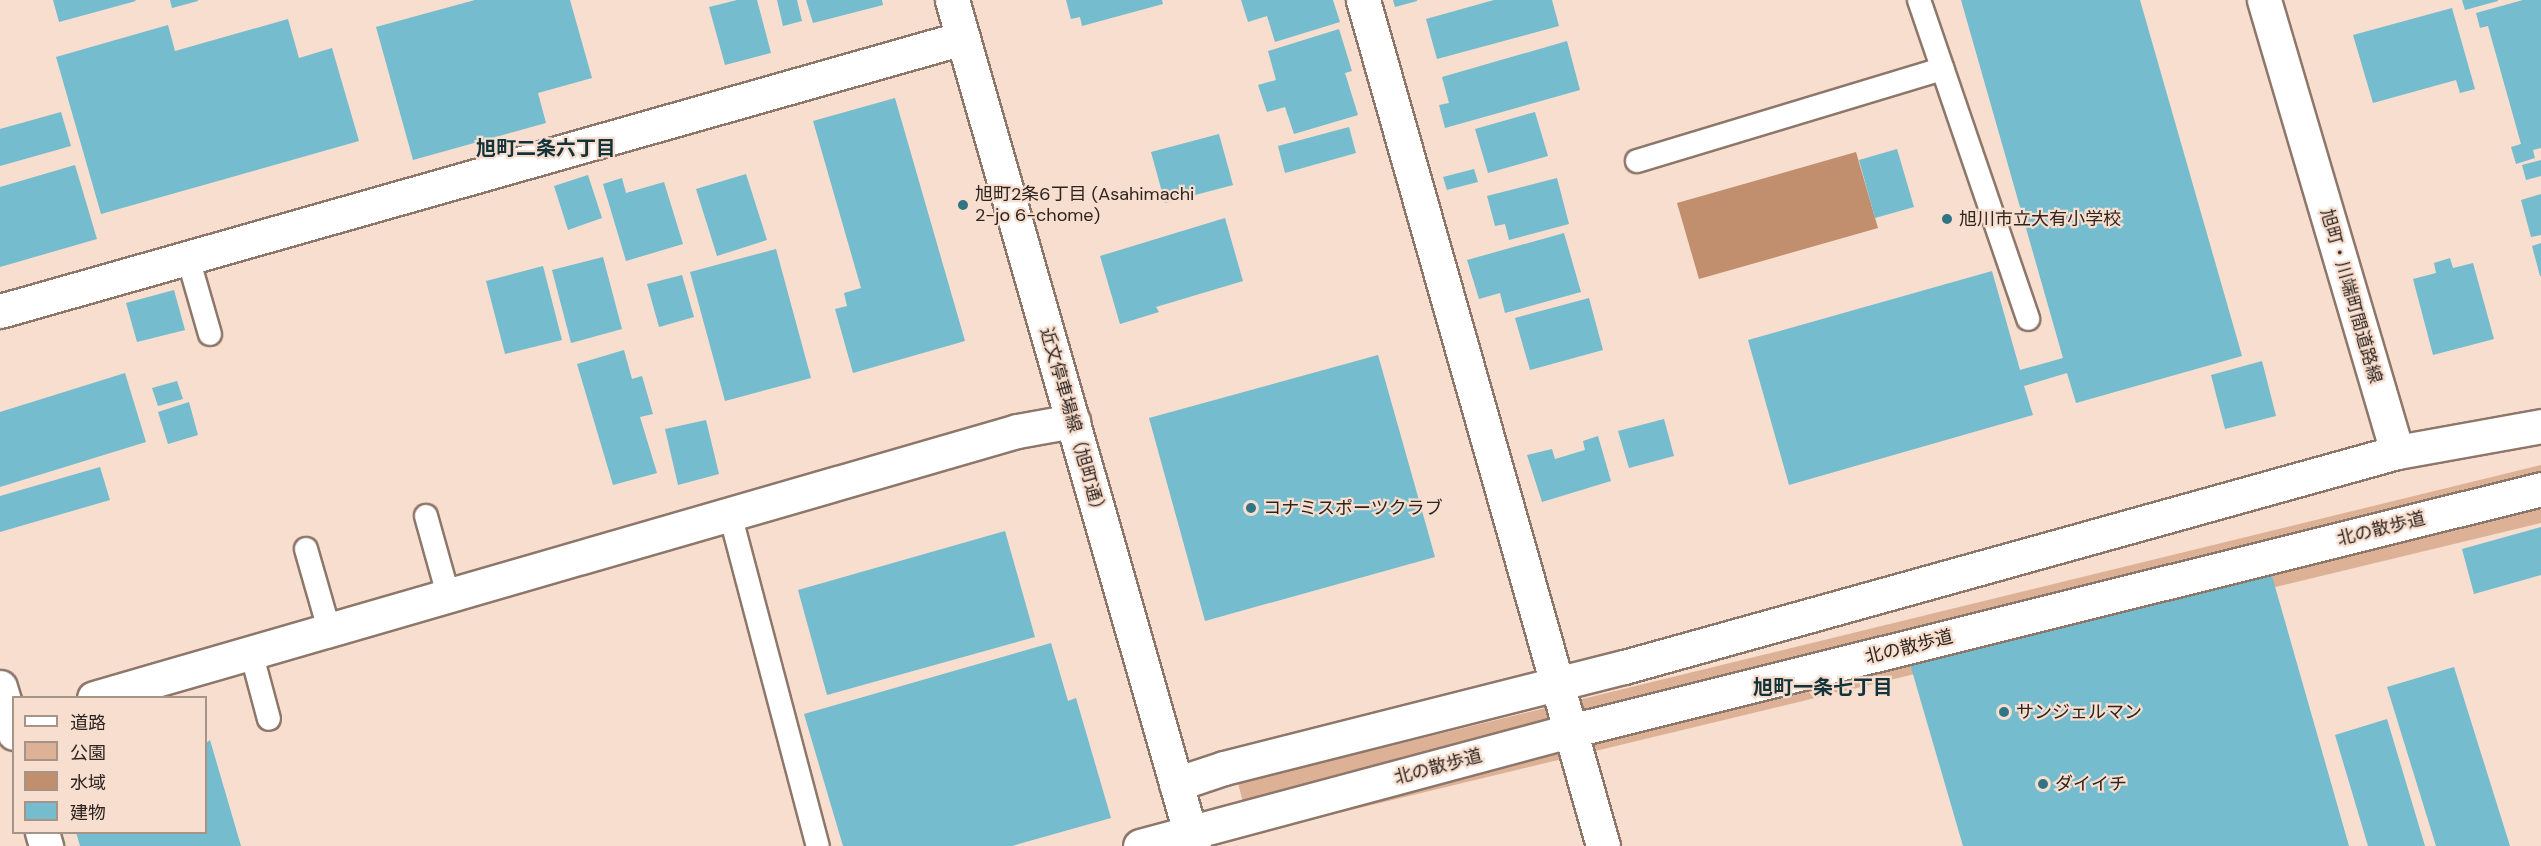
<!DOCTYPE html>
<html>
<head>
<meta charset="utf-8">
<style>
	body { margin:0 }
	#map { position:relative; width:2541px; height:846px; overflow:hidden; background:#f7decf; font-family:"DM Sans","Noto Sans JP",sans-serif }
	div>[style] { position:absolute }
	.green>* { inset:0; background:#ddb196 }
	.water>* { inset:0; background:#c18e6e }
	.building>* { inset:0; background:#74bcce }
	.roads { filter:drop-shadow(2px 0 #8d776a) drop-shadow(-2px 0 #8d776a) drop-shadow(0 2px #8d776a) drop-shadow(0 -2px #8d776a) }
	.lane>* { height:22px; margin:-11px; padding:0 11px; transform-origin:11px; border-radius:11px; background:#fff }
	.street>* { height:33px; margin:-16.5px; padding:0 16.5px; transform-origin:16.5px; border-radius:16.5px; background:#fff }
	.secondary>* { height:33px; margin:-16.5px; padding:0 16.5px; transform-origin:16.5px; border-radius:16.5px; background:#fff }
	.dots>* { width:16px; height:16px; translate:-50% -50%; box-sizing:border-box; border:3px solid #f7decf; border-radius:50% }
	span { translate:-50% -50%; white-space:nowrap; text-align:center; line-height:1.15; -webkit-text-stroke:4.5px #f7decf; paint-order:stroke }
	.poi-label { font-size:18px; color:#2d241f }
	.left { translate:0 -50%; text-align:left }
	.street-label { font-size:18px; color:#2d241f }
	.neighbourhood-label { font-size:20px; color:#13333b; font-weight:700 }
	.legend { position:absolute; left:12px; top:696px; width:195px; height:138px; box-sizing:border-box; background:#f7decf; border:2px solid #a69489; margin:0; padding:8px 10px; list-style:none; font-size:18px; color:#2d241f }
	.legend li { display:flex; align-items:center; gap:12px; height:30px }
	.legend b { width:30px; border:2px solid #a69489 }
</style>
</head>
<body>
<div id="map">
	<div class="green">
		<div style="clip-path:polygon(2541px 465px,2541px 523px,1251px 834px,1238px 783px)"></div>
	</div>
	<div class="water">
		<div style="clip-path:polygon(1856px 152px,1878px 228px,1699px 279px,1677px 203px)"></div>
	</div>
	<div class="building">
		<div style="clip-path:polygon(53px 0,135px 0,136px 1px,59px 22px)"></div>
		<div style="clip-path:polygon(170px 0,198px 0,198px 1px,172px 8px)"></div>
		<div style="clip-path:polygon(475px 0,570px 0,592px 78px,538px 93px,546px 123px,413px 160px,376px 27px)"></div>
		<div style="clip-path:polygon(737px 0,757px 0,771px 53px,725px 65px,709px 7px)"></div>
		<div style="clip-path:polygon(777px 0,797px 0,802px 21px,783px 26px)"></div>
		<div style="clip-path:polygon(806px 0,882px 0,883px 5px,813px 23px)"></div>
		<div style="clip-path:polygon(1066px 0,1162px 0,1163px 4px,1082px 26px,1080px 17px,1071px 19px)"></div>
		<div style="clip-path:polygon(1241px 0,1333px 0,1340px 22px,1275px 42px,1267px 16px,1248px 22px)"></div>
		<div style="clip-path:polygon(1393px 0,1417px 0,1417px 1px,1395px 7px)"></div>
		<div style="clip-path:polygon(1494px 0,1552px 0,1559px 26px,1437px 59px,1426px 19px)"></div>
		<div style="clip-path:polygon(1961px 0,2140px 0,2242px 356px,2076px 403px,2067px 373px,2024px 386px,2033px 415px,1789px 485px,1748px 340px,1992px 271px,2020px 370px,2063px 358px)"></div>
		<div style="clip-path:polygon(2462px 0,2498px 0,2498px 1px,2465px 10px)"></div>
		<div style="clip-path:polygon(2523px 0,2541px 0,2541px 148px,2533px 150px,2535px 158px,2516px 164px,2511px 147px,2521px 144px,2488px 26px,2480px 28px,2476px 13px)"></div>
		<div style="clip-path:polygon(2452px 8px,2475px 89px,2460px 93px,2456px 80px,2373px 103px,2353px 35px)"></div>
		<div style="clip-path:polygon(288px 19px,299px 58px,332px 48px,359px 141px,101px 214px,56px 57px,168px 25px,175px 51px)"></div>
		<div style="clip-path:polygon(1339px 29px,1352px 71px,1345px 73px,1358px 115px,1294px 134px,1285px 107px,1267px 112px,1258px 85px,1276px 80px,1268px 51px)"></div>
		<div style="clip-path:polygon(1567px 41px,1580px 90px,1445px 128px,1439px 105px,1449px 103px,1442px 77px)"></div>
		<div style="clip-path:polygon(895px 98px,965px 341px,853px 373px,835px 309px,847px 306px,844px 293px,861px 288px,813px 121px)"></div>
		<div style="clip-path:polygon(61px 112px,71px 146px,0 166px,0 129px)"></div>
		<div style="clip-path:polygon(1535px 112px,1548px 156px,1488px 173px,1475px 129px)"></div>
		<div style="clip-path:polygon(1349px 127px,1356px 153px,1285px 173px,1278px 146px)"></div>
		<div style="clip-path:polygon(1219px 134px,1233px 185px,1165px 203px,1151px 152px)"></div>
		<div style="clip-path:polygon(1897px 149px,1914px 207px,1875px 218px,1859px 160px)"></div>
		<div style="clip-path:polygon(2541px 160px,2541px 176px,2526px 180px,2522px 165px)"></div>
		<div style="clip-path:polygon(75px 165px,97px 239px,0 267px,0 187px)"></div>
		<div style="clip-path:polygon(1474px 169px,1478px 182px,1447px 190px,1443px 177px)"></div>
		<div style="clip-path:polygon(746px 174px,767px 240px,717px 256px,696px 189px)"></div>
		<div style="clip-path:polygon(588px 175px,602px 218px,568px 230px,554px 186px)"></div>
		<div style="clip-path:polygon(622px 178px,626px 193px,664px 182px,683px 244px,626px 261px,603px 184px)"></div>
		<div style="clip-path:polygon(1557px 178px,1569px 224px,1509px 240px,1505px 224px,1495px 226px,1487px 196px)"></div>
		<div style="clip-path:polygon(2541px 194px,2541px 235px,2531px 237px,2521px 200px)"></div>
		<div style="clip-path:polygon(1225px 218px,1243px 281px,1156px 307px,1159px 312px,1120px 324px,1100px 256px)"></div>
		<div style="clip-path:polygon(1564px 233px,1581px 292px,1505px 313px,1500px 293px,1479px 299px,1467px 260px)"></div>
		<div style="clip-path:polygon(2541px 243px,2541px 276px,2540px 276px,2532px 246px)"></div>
		<div style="clip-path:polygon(776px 249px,811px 378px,725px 401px,690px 272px)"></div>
		<div style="clip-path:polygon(603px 257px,622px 329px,571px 343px,552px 270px)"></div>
		<div style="clip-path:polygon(2450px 258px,2453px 268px,2473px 263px,2494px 339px,2433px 355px,2413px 279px,2436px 273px,2434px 263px)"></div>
		<div style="clip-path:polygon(543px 266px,562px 340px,505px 354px,486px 281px)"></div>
		<div style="clip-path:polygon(682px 275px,694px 317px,659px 327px,647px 284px)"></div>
		<div style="clip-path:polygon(174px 290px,185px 330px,137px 342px,126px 303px)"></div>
		<div style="clip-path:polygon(1589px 298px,1603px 350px,1530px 370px,1515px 318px)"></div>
		<div style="clip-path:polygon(624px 350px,632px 379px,642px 376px,653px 414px,640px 417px,657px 473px,613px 485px,577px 364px)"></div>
		<div style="clip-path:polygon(1378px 355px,1435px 557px,1205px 621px,1149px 418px)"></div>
		<div style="clip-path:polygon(2262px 361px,2276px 416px,2225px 429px,2211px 375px)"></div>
		<div style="clip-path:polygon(125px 373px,146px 442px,0 487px,0 412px)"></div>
		<div style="clip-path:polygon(177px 381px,183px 399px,158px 406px,152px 388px)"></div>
		<div style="clip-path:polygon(189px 402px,198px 435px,168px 444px,158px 412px)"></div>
		<div style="clip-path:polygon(1664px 419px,1674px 456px,1629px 468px,1618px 431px)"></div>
		<div style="clip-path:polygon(706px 420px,719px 474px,678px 485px,665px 429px)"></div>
		<div style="clip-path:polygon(1598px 436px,1611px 481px,1542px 502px,1527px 455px,1552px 449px,1555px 459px,1585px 450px,1583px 441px)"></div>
		<div style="clip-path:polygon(100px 467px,110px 500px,0 532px,0 496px)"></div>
		<div style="clip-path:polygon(2541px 527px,2541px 575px,2474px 594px,2462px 549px)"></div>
		<div style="clip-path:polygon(1005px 531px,1035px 637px,827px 695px,798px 590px)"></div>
		<div style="clip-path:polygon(2268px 562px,2349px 846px,1963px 846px,1910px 664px)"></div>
		<div style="clip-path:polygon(1051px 643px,1068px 701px,1076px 698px,1111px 818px,1012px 846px,843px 846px,804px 714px)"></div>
		<div style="clip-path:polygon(2454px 667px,2510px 846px,2436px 846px,2387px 687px)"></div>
		<div style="clip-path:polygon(2387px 719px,2425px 846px,2368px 846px,2335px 735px)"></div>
		<div style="clip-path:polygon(210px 740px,241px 846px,80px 846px,76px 832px,206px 832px,206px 743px)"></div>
	</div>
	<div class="roads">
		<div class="lane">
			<div style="left:1919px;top:0;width:337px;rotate:71.1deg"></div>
			<div style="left:1637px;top:161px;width:319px;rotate:-16.8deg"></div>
			<div style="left:188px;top:258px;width:79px;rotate:73.9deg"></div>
			<div style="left:730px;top:514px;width:343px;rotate:75.2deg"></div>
			<div style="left:426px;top:516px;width:82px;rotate:74.4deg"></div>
			<div style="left:306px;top:549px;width:83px;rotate:74deg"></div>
			<div style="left:251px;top:652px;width:69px;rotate:75deg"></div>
		</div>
		<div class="street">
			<div style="left:1363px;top:0;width:879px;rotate:74.16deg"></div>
			<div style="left:2264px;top:0;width:471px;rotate:73.6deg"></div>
			<div style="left:0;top:311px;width:1001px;rotate:-15.83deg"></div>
			<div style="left:0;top:687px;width:48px;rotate:73.1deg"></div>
			<div style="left:94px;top:698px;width:961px;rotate:-16.13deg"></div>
			<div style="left:1017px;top:431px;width:57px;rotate:-10.1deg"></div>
			<div style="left:1176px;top:784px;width:51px;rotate:-18.4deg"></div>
			<div style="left:1224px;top:768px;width:413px;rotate:-14.2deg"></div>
			<div style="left:1624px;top:667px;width:802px;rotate:-15.54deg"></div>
			<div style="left:2397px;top:452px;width:146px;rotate:-10.2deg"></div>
			<div style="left:42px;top:832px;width:15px;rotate:74deg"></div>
			<div style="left:1140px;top:846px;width:445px;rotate:-15deg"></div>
			<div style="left:1570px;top:731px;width:1001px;rotate:-13.99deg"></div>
		</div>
		<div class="secondary">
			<div style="left:952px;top:0;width:880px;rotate:74.04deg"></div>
		</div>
	</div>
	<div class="dots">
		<div style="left:963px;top:205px;background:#317585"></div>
		<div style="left:1947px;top:219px;background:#317585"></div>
		<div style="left:1251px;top:508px;background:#317585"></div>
		<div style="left:2004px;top:712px;background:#317585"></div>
		<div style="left:2043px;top:784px;background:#317585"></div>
	</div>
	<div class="poi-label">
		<span class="left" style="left:975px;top:205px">旭町2条6丁目 (Asahimachi<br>2-jo 6-chome)</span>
		<span class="left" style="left:1959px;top:219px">旭川市立大有小学校</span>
		<span class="left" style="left:1263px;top:508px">コナミスポーツクラブ</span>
		<span class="left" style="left:2016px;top:712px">サンジェルマン</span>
		<span class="left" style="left:2055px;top:784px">ダイイチ</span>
	</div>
	<div class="street-label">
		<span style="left:2351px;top:296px;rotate:74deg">旭町・川端町間道路線</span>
		<span style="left:1073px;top:423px;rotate:74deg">近文停車場線（旭町通）</span>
		<span style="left:2381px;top:529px;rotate:-14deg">北の散歩道</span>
		<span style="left:1909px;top:647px;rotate:-14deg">北の散歩道</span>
		<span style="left:1438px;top:767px;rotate:-15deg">北の散歩道</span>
	</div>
	<div class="neighbourhood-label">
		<span style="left:546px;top:148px">旭町二条六丁目</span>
		<span style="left:1823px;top:687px">旭町一条七丁目</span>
	</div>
	<ul class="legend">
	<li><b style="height:8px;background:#fff"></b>道路</li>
	<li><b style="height:16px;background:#ddb196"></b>公園</li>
	<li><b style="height:16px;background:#c18e6e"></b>水域</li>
	<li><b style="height:16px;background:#74bcce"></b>建物</li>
	</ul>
</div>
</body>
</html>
